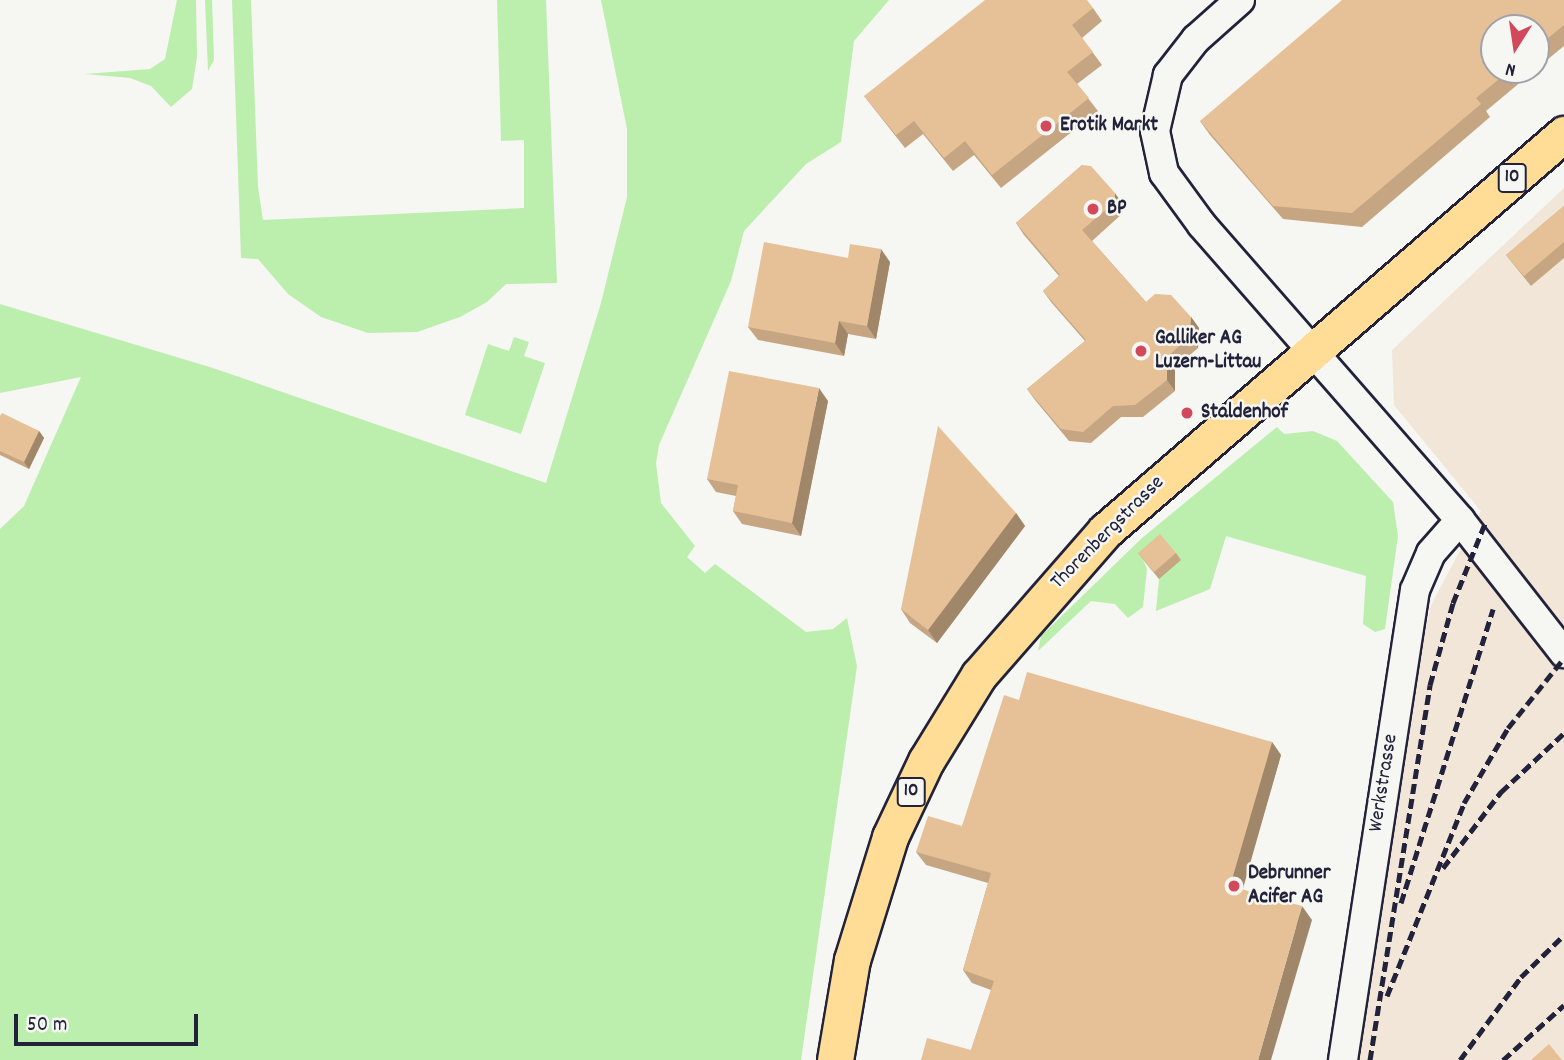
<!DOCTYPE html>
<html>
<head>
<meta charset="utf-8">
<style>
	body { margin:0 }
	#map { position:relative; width:1564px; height:1060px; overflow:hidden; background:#f6f6f2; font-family:Dekko,sans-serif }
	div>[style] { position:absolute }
	.built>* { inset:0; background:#f1e6d7 }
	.green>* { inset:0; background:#bceeae }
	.roads { filter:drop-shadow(2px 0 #22223b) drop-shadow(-2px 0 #22223b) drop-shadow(0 2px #22223b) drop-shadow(0 -2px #22223b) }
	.minor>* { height:28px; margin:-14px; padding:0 14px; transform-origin:14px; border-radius:14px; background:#f6f6f2 }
	.major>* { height:35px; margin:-17.5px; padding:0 17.5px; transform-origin:17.5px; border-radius:17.5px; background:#ffdd96 }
	.rail>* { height:5px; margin-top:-2.5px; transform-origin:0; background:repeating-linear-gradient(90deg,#22223b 0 10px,transparent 0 15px) }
	.wall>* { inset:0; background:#c6a682 }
	.shaded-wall>* { inset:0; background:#a1876a }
	.building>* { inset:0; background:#e6c197 }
	.dots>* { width:19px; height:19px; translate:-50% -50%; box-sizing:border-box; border:4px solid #f6f6f2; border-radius:50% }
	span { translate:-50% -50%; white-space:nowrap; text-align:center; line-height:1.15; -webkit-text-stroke:5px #f6f6f2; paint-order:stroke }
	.shield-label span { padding:2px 5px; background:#f6f6f2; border:2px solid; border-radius:5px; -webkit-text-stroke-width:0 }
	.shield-label { font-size:19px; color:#22223b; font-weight:700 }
	.poi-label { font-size:21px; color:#22223b; font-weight:700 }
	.left { translate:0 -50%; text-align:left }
	.street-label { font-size:21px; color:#22223b }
	.north { position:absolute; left:1480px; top:14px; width:70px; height:70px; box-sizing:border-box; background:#f6f6f2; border:2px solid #a1a1a9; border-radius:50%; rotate:192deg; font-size:19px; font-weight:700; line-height:28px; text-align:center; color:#22223b }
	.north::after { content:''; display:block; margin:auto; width:24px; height:32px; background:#d1495b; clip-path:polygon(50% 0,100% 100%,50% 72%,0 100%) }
	.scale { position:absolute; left:14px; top:1014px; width:184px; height:32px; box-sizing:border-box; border:4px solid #22223b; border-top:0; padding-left:9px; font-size:21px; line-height:24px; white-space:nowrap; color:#22223b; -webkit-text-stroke:5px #f6f6f2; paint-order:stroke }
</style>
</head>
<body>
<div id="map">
	<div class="built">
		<div style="clip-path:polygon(1564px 188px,1564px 1060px,1355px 1060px,1401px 745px,1431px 605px,1481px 511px,1394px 405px,1392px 350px)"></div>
	</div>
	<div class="green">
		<div style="clip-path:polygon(177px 0,196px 0,197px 57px,192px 89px,171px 107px,151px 86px,130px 78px,85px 74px,150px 69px,165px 59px)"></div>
		<div style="clip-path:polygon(205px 0,212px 0,214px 60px,208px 71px)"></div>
		<div style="clip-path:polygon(232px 0,251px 0,258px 187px,263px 220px,524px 208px,524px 140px,501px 141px,497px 0,546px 0,557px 283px,506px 284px,487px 302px,460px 317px,417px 332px,368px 333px,321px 317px,288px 294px,258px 259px,241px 258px)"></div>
		<div style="clip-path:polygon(601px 0,889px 0,854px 41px,841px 142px,806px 164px,744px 231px,731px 281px,659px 445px,656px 463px,661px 503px,695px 546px,687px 557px,705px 573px,715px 564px,806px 632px,833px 629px,847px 618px,857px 666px,801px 1060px,0 1060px,0 529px,24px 506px,81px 377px,0 393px,0 304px,213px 368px,546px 483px,601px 303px,627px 197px,627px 129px)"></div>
		<div style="clip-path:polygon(514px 337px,529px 342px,524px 356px,545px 363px,521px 434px,465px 415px,488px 344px,509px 351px)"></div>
		<div style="clip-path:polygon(1277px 427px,1284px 434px,1313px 431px,1337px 441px,1393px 502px,1398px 536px,1385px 629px,1375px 632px,1363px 624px,1366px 576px,1226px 536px,1210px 589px,1156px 611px,1159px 579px,1143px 560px,1147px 569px,1143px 607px,1128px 618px,1115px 604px,1091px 601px,1038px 651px,1041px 636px,1142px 538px)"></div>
	</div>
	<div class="roads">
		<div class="minor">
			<div style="left:1240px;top:0;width:59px;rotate:138.4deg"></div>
			<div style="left:1196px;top:39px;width:46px;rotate:127.9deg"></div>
			<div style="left:1168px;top:75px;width:57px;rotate:103.1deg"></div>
			<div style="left:1155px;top:131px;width:43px;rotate:77.9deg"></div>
			<div style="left:1164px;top:173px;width:64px;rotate:53.8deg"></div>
			<div style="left:1202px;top:225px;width:392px;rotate:48.8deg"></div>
			<div style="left:1460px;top:520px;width:169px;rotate:52deg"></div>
			<div style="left:1343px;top:1060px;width:475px;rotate:-81.3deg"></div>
			<div style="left:1415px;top:590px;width:40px;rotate:-66.6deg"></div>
			<div style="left:1431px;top:553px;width:44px;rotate:-48.7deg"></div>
		</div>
		<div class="major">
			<div style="left:835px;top:1060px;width:101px;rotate:-80.4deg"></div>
			<div style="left:852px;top:960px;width:129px;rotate:-72.8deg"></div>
			<div style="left:890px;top:837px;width:84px;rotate:-64.7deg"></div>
			<div style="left:926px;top:761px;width:101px;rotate:-58.4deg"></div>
			<div style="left:979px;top:675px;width:191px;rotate:-48.8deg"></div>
			<div style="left:1105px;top:531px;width:607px;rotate:-40.86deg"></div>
		</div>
	</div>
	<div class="rail">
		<div style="left:1443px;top:868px;width:96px;rotate:-52.7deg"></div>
		<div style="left:1501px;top:792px;width:86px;rotate:-43.1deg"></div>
		<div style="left:1401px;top:903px;width:308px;rotate:-72.6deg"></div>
		<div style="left:1387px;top:996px;width:208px;rotate:-68.2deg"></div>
		<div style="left:1464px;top:803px;width:87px;rotate:-59.6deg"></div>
		<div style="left:1508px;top:728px;width:90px;rotate:-51.3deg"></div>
		<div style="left:1370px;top:1060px;width:380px;rotate:-80.9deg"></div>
		<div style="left:1430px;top:685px;width:85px;rotate:-74.3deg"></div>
		<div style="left:1453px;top:603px;width:88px;rotate:-68.1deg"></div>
		<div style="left:1460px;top:1060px;width:103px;rotate:-53.7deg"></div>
		<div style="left:1521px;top:977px;width:60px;rotate:-44.3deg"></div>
		<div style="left:1503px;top:1060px;width:82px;rotate:-42deg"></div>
	</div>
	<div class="wall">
		<div style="clip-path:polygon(1564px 0,1564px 46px,1536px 69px,1536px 28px,1494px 70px,1535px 70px,1486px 111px,1490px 117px,1362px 227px,1283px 219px,1210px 135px,1200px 121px)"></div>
		<div style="clip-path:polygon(1093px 8px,1102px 21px,1082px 38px,1102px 65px,1077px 84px,1098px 111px,1001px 188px,974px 155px,953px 171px,923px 134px,905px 148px,864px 96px)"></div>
		<div style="clip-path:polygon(1082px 165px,1123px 205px,1123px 213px,1092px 241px,1146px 302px,1191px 317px,1199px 328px,1198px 348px,1175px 368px,1175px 391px,1143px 417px,1121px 417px,1091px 443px,1069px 441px,1035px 400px,1027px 389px,1085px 341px,1051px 302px,1043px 291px,1059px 276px,1024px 235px,1016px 223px)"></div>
		<div style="clip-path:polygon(1564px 206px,1564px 258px,1531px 286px,1506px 255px)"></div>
		<div style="clip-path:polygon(848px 258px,890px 262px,876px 339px,848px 334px,844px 356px,758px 340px,748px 327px)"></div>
		<div style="clip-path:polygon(828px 401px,801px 536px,742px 524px,733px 511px,736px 496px,716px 492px,707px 479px)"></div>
		<div style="clip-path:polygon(0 416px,39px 431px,44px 438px,29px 469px,0 455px)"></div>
		<div style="clip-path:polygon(1016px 513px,1025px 526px,937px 643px,910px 623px,901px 609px)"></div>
		<div style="clip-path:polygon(1138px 553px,1176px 553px,1181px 560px,1159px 579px)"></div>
		<div style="clip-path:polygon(1019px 700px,1272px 742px,1281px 755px,1242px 889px,1312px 920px,971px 1050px,991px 990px,972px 983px,963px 970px,988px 883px,926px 865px,916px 852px,962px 826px)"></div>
	</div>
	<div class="shaded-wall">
		<div style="clip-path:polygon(1115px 193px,1123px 205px,1123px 213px,1115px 202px)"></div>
		<div style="clip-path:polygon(881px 249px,890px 262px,876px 339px,867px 326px)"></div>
		<div style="clip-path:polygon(1191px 317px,1199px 328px,1198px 348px,1190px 336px)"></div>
		<div style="clip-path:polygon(839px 321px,848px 334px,844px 356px,835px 343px)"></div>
		<div style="clip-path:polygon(1167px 357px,1175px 368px,1175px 391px,1167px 380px)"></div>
		<div style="clip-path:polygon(819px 388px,828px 401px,801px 536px,792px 523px)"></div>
		<div style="clip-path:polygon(39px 431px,44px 438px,29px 469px,24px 462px)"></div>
		<div style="clip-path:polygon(1016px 513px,1025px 526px,937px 643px,928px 630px)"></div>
		<div style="clip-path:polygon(1272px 742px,1281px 755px,1240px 899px,1230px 886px)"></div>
		<div style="clip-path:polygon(1302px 906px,1312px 920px,1271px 1060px,1258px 1060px)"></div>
	</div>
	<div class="building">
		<div style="clip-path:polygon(985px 0,1087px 0,1093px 8px,1072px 25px,1093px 52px,1067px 72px,1089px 98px,992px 175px,965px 141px,944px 158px,914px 121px,896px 135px,864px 96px)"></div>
		<div style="clip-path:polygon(1342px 0,1564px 0,1564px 25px,1536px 48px,1536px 28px,1494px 28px,1494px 70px,1510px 70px,1476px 98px,1481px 104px,1352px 213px,1273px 206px,1200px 121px)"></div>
		<div style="clip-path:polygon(1082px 165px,1091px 166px,1115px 193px,1115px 202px,1082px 230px,1146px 302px,1155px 294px,1171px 295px,1191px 317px,1190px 336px,1167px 357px,1167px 380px,1135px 405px,1113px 406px,1083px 432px,1061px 429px,1027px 389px,1086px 340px,1043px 291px,1060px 275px,1016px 223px)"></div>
		<div style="clip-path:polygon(1564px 206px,1564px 242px,1524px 276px,1506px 255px)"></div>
		<div style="clip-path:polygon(764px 242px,848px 258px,850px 244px,881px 249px,867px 326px,839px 321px,835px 343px,748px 327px)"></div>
		<div style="clip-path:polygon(729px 371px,819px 388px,792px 523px,733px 511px,738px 485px,707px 479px)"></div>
		<div style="clip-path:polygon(2px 413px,39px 431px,24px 462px,0 451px,0 416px)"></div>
		<div style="clip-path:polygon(938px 426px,1016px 513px,928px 630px,901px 609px)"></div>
		<div style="clip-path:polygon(1160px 534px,1176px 553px,1154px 572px,1138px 553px)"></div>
		<div style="clip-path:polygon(1027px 672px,1272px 742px,1230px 886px,1302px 906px,1258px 1060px,921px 1060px,927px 1038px,971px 1050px,994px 981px,963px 970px,991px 873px,916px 852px,928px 816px,962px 826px,1004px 695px,1019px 700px)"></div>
		<div style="clip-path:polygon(1549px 1044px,1562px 1060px,1531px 1060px)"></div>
	</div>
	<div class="dots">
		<div style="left:1046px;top:126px;background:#d1495b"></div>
		<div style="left:1093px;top:209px;background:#d1495b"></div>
		<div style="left:1141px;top:351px;background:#d1495b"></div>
		<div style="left:1187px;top:413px;background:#d1495b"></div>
		<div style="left:1234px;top:886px;background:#d1495b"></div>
	</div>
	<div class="shield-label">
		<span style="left:1512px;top:178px">10</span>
		<span style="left:911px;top:792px">10</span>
	</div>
	<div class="poi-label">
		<span class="left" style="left:1060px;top:126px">Erotik Markt</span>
		<span class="left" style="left:1107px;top:209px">BP</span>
		<span class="left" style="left:1155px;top:351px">Galliker AG<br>Luzern-Littau</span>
		<span class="left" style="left:1201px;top:413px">Staldenhof</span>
		<span class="left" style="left:1248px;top:886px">Debrunner<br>Acifer AG</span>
	</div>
	<div class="street-label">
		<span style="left:1108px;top:533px;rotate:-45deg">Thorenbergstrasse</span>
		<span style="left:1384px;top:783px;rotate:-81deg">Werkstrasse</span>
	</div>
	<div class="north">N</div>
	<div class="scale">50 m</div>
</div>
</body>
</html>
